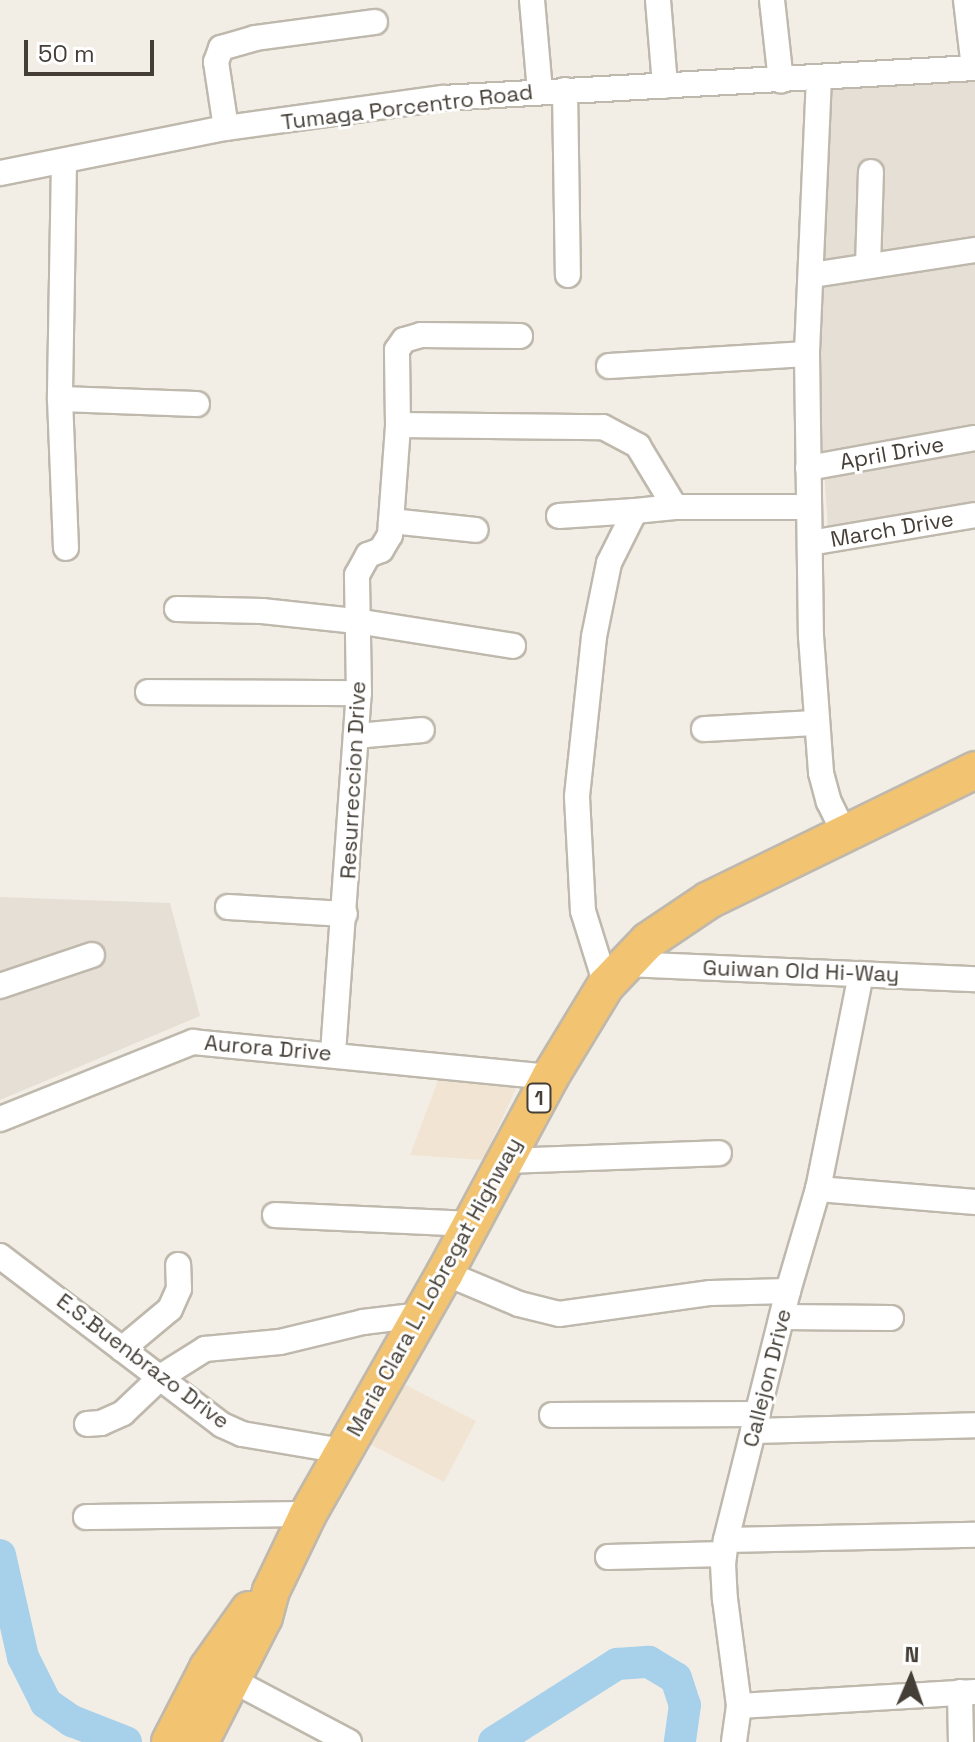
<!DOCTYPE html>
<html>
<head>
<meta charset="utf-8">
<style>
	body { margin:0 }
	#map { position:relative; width:975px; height:1742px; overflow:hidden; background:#f2eee6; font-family:"Space Grotesk",sans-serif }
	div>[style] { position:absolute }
	.residential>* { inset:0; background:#e5dfd5 }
	.commercial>* { inset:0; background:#f2e4d2 }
	.river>* { height:32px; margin:-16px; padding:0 16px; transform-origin:16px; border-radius:16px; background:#a7d0ea }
	.roads { filter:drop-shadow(2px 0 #bfb8ac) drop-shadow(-2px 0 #bfb8ac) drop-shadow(0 2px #bfb8ac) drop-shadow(0 -2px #bfb8ac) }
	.minor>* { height:24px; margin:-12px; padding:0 12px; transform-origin:12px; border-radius:12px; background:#fff }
	.highway>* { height:36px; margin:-18px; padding:0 18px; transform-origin:18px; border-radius:18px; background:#f2c370 }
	span { translate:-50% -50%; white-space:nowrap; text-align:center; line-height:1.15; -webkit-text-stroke:6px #fff; paint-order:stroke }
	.shield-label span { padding:2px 6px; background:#fff; border:2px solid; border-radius:6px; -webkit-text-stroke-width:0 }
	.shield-label { font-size:20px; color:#443e36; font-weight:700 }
	.street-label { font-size:22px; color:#443e36 }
	.north { position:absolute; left:871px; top:1638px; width:80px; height:80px; -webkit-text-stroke:6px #fff; paint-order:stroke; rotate:2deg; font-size:22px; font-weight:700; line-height:32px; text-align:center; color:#443e36 }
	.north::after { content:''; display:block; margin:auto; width:28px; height:36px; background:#443e36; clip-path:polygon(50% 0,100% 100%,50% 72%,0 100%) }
	.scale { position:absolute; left:24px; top:40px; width:130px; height:36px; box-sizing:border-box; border:4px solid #443e36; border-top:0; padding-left:10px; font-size:24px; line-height:28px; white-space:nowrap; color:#443e36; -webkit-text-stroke:6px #fff; paint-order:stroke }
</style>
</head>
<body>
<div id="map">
	<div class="residential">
		<div style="clip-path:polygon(975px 74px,975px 504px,828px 530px,817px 355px,832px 86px)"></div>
		<div style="clip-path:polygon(0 897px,170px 903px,200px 1016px,0 1100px)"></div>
	</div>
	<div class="commercial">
		<div style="clip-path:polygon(440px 1075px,519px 1082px,483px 1160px,410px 1155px)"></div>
		<div style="clip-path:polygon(398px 1381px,476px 1421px,444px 1482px,366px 1442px)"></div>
	</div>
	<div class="river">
		<div style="left:0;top:1555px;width:105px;rotate:77.3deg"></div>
		<div style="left:23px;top:1657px;width:51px;rotate:63.4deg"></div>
		<div style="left:46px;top:1703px;width:32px;rotate:35deg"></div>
		<div style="left:72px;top:1721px;width:58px;rotate:21.3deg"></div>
		<div style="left:494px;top:1742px;width:146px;rotate:-32.4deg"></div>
		<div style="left:617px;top:1664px;width:32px;rotate:-4deg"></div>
		<div style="left:649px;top:1662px;width:31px;rotate:31deg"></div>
		<div style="left:676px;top:1678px;width:28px;rotate:72deg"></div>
		<div style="left:685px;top:1705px;width:37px;rotate:98deg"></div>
	</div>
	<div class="roads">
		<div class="minor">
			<div style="left:532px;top:0;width:91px;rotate:85deg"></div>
			<div style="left:658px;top:0;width:86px;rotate:85.3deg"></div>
			<div style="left:772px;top:0;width:81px;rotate:83.7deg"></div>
			<div style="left:966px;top:0;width:68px;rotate:83.3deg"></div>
			<div style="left:819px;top:77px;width:277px;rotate:92.5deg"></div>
			<div style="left:807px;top:354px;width:282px;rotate:89.2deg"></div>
			<div style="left:811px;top:636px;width:137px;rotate:85.8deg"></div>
			<div style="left:821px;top:773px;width:30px;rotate:75deg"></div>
			<div style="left:829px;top:802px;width:34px;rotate:64deg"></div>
			<div style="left:565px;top:90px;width:185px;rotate:89.1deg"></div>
			<div style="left:226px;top:128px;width:67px;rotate:-98.6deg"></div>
			<div style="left:216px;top:62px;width:15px;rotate:-70deg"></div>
			<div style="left:221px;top:48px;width:35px;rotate:-16deg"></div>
			<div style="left:255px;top:38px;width:121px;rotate:-7.6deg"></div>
			<div style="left:64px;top:162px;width:237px;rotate:91deg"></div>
			<div style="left:60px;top:399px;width:149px;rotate:87.7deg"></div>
			<div style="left:0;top:173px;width:230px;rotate:-11.3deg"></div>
			<div style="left:226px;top:128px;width:219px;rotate:-7.9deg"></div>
			<div style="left:443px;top:98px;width:533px;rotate:-3.23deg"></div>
			<div style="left:868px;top:266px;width:94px;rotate:-88.2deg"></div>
			<div style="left:812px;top:275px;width:165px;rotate:-8.7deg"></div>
			<div style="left:609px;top:366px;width:198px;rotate:-3.5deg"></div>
			<div style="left:60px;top:399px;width:137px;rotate:2.1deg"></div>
			<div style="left:398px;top:425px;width:205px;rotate:0.6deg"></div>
			<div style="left:603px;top:427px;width:40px;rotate:28deg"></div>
			<div style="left:638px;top:446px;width:71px;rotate:58.8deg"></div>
			<div style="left:808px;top:468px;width:170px;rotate:-10.2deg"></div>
			<div style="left:635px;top:511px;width:40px;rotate:-5.7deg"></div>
			<div style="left:675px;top:507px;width:134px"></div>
			<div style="left:559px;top:516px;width:76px;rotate:-3.8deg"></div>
			<div style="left:635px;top:511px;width:58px;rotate:116.6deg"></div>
			<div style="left:609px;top:563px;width:76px;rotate:101.5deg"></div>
			<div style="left:594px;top:637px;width:161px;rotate:96.1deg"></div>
			<div style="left:577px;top:797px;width:114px;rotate:87deg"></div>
			<div style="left:583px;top:911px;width:77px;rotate:72.7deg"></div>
			<div style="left:391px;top:521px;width:85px;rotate:6deg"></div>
			<div style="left:810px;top:543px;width:167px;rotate:-9.6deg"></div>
			<div style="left:177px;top:609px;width:85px;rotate:1.3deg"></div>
			<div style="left:262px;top:611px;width:95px;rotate:6.1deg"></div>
			<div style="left:356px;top:621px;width:159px;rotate:9deg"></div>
			<div style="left:148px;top:692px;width:211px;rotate:0.3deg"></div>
			<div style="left:704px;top:729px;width:112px;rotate:-3.1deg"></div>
			<div style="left:356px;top:736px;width:66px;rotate:-5.2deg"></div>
			<div style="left:228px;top:907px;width:117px;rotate:3.4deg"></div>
			<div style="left:627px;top:964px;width:348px;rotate:2.5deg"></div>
			<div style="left:861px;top:974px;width:219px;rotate:101.3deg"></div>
			<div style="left:818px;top:1189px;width:106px;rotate:106.4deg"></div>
			<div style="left:788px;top:1291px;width:257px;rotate:104deg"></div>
			<div style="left:726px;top:1540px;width:249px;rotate:-1.2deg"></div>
			<div style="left:0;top:986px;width:97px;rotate:-18.6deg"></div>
			<div style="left:333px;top:1053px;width:361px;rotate:-85.9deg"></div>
			<div style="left:359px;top:693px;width:118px;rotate:-91deg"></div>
			<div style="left:357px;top:575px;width:23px;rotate:-61deg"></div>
			<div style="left:368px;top:555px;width:14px;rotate:-21deg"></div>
			<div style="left:381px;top:550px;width:17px;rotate:-59deg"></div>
			<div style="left:390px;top:535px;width:110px;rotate:-85.8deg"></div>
			<div style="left:398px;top:425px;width:75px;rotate:-90.8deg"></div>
			<div style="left:397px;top:350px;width:12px;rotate:-55deg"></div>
			<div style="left:404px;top:340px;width:18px;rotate:-16deg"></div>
			<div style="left:421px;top:335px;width:99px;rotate:0.6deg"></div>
			<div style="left:0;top:1119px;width:208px;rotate:-21.8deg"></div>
			<div style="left:193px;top:1042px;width:359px;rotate:5.6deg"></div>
			<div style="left:504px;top:1161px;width:215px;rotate:-2.1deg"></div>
			<div style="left:818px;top:1189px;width:158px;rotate:4.7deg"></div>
			<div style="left:275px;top:1215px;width:196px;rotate:2.6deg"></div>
			<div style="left:0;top:1256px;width:279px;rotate:37.3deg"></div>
			<div style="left:222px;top:1425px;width:22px;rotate:24deg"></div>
			<div style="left:242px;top:1434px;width:102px;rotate:9.6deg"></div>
			<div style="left:445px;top:1273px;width:80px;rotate:22.7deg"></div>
			<div style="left:519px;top:1304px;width:41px;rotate:14deg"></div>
			<div style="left:559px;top:1314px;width:153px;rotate:-7.9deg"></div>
			<div style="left:711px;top:1293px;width:77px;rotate:-1.5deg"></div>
			<div style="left:783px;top:1317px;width:108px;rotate:0.5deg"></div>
			<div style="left:122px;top:1349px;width:62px;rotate:-39.8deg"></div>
			<div style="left:170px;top:1309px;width:22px;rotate:-66deg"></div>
			<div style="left:179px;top:1289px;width:24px;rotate:-92deg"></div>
			<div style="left:552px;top:1415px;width:206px;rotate:-0.3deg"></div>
			<div style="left:87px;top:1424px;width:14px;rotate:-4deg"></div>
			<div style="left:101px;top:1423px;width:24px;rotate:-24deg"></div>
			<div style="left:123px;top:1413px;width:54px;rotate:-43.5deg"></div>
			<div style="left:162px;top:1376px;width:51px;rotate:-32.1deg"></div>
			<div style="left:205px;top:1349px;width:75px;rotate:-5.3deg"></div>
			<div style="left:280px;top:1342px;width:85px;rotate:-13.5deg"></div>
			<div style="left:363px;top:1322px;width:57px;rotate:-7deg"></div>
			<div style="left:753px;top:1431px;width:222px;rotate:-1.5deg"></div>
			<div style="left:86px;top:1517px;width:222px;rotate:-0.8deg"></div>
			<div style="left:726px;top:1540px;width:24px;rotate:97deg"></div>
			<div style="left:723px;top:1564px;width:35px;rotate:87deg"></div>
			<div style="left:725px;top:1599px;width:108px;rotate:82.5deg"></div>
			<div style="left:739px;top:1706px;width:36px;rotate:98deg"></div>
			<div style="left:608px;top:1557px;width:116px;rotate:-1.5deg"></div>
			<div style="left:234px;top:1681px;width:130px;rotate:27.9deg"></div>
			<div style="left:960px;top:1692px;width:50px;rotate:88.9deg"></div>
			<div style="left:739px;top:1706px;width:236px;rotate:-3.4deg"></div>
		</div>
		<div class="highway">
			<div style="left:170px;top:1742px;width:83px;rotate:-62.8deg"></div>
			<div style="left:208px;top:1668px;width:71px;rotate:-54.7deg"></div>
			<div style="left:200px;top:1742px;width:140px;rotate:-62.9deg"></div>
			<div style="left:264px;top:1617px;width:27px;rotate:-75deg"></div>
			<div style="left:271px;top:1591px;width:85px;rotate:-64.3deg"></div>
			<div style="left:308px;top:1514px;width:277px;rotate:-60.4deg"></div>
			<div style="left:445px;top:1273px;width:222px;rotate:-61.8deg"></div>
			<div style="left:550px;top:1077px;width:108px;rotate:-58.7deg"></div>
			<div style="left:606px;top:985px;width:61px;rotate:-46.3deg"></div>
			<div style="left:648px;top:941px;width:73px;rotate:-33.9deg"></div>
			<div style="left:709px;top:900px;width:296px;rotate:-26deg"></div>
		</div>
	</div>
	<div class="shield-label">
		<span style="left:539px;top:1098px">1</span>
	</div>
	<div class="street-label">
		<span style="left:407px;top:107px;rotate:-7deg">Tumaga Porcentro Road</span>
		<span style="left:892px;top:453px;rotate:-10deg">April Drive</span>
		<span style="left:892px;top:529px;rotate:-10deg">March Drive</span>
		<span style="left:353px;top:780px;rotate:-87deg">Resurreccion Drive</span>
		<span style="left:801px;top:971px;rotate:2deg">Guiwan Old Hi-Way</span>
		<span style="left:268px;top:1048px;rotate:5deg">Aurora Drive</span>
		<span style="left:434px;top:1287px;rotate:-61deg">Maria Clara L. Lobregat Highway</span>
		<span style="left:143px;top:1361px;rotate:37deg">E.S.Buenbrazo Drive</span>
		<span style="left:767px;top:1378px;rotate:-76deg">Callejon Drive</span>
	</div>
	<div class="north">N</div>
	<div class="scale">50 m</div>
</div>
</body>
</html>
